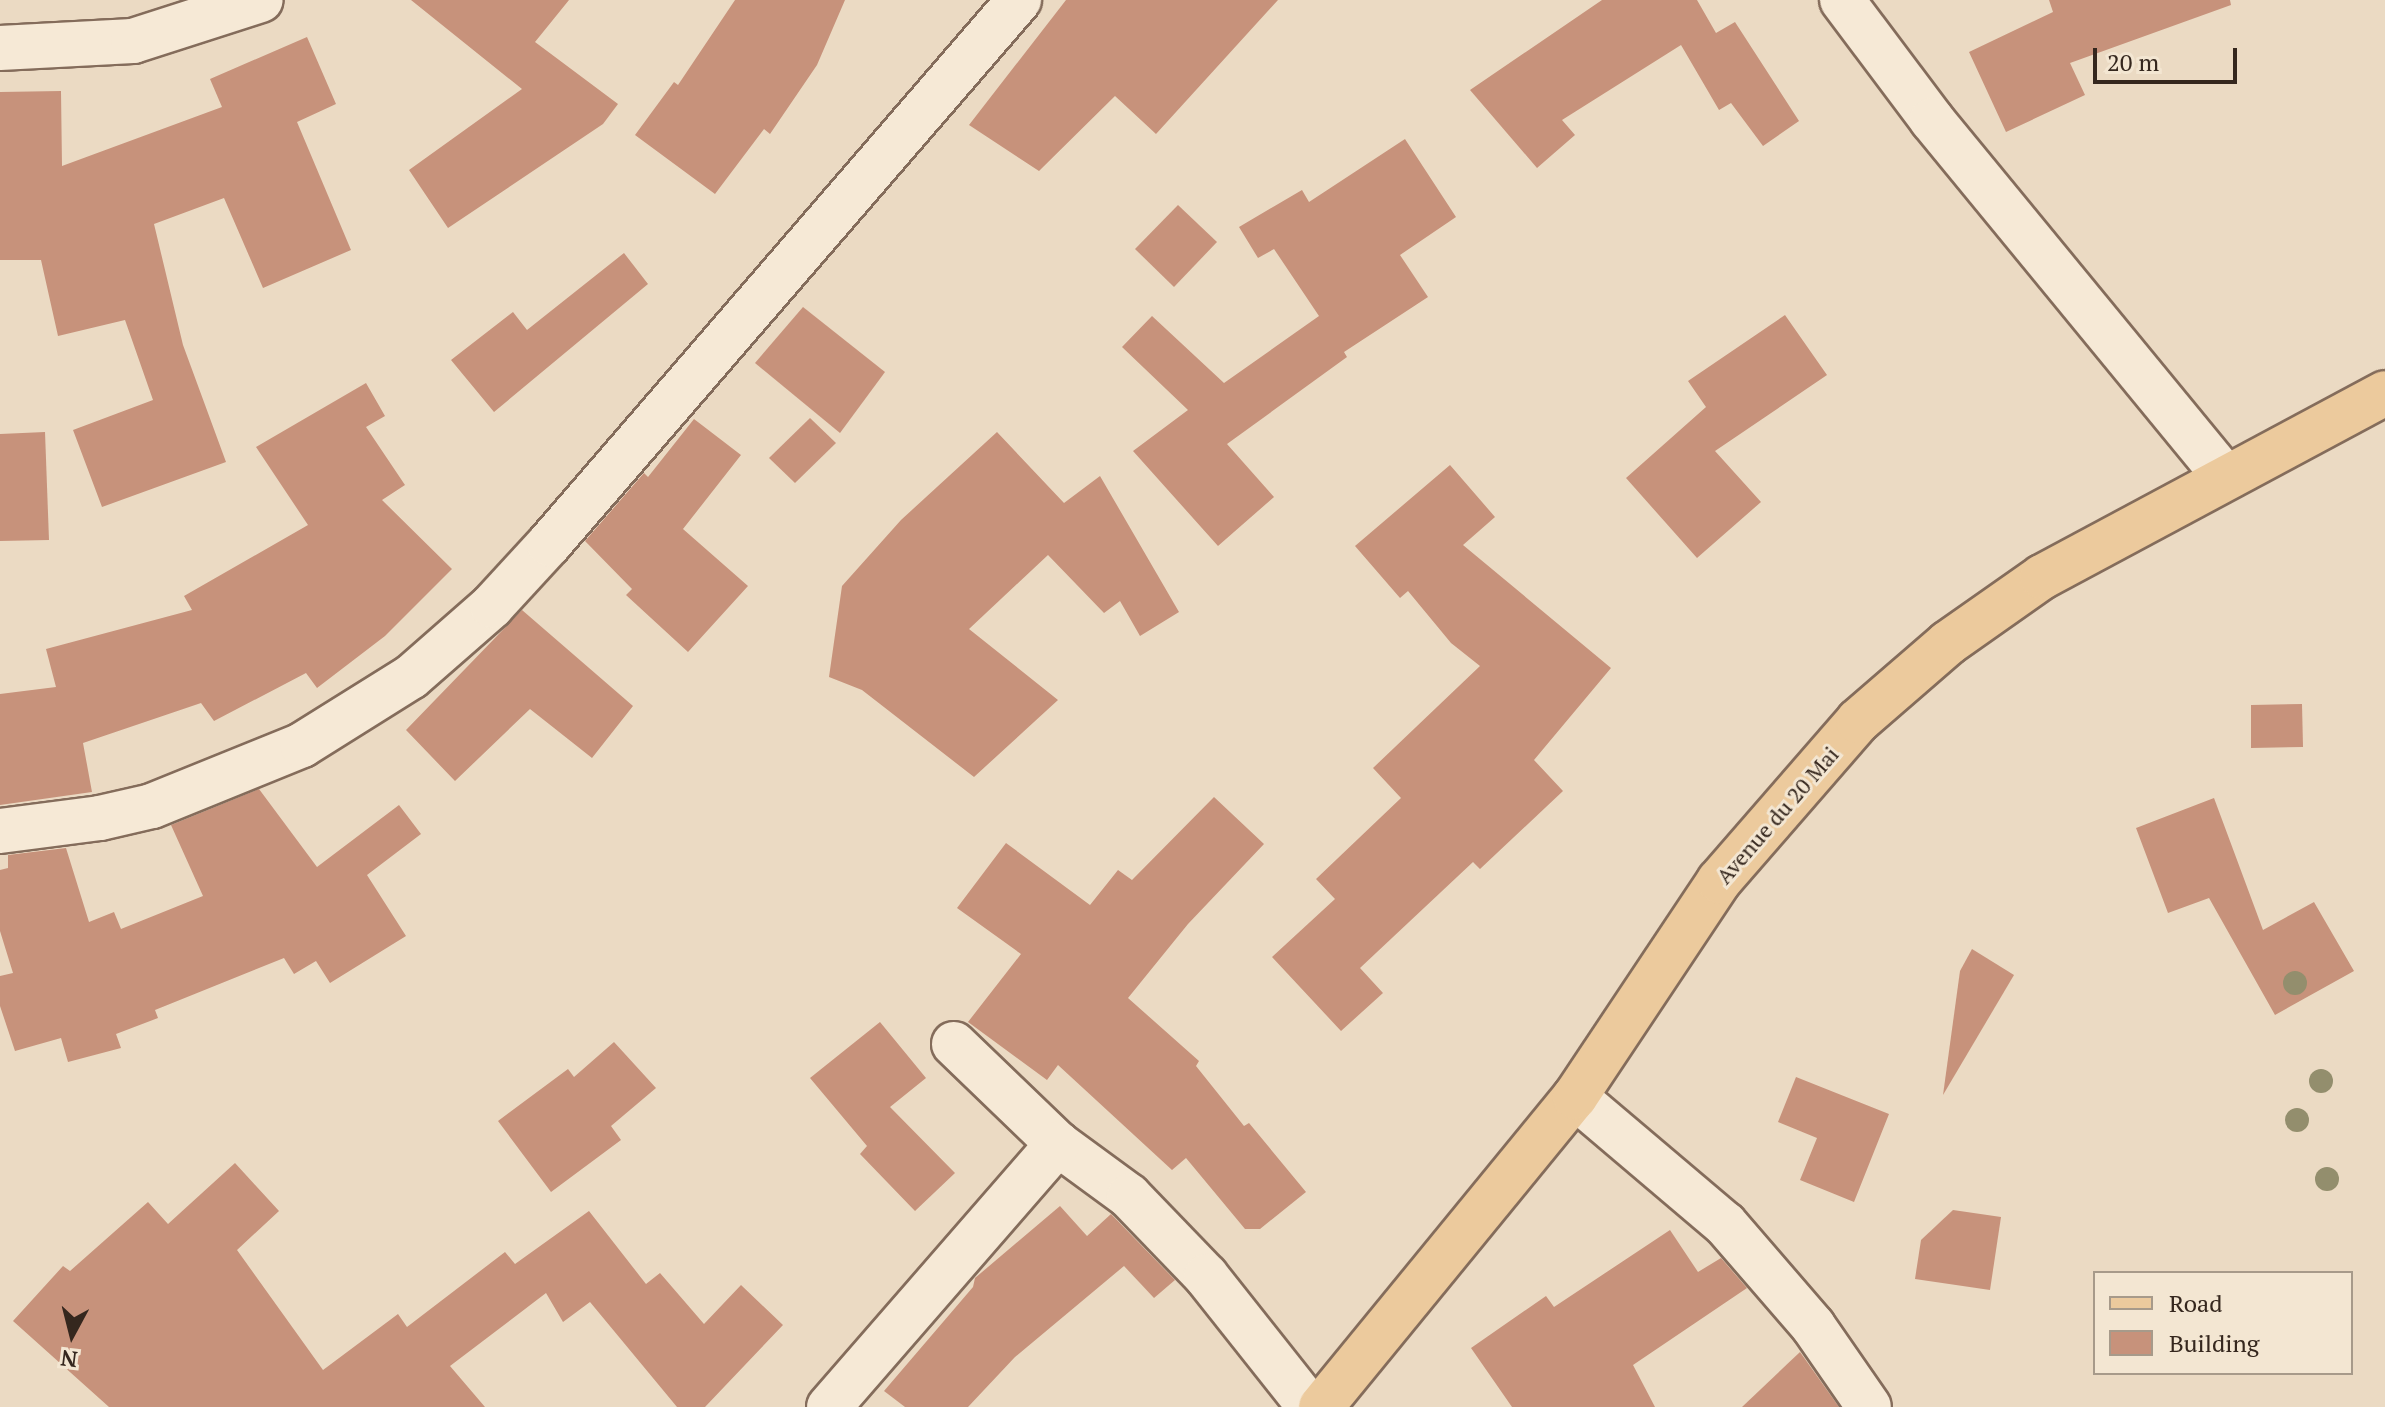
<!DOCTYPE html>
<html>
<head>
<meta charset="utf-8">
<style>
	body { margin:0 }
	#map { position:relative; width:2385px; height:1407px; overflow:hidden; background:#ebdac3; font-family:"PT Serif",serif }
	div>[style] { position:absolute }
	.building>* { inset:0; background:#c7927b }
	.roads { filter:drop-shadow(2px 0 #846c5b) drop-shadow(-2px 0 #846c5b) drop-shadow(0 2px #846c5b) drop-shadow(0 -2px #846c5b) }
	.minor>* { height:44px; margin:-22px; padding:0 22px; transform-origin:22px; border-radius:22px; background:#f6e9d6 }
	.major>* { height:44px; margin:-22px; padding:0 22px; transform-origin:22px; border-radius:22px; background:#ecca9d }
	.trees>* { width:24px; height:24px; margin:-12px; border-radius:50%; background:#938e6d }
	span { translate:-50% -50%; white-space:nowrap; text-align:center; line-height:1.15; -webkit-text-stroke:6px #f3e6d2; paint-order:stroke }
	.street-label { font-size:22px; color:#35271e }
	.legend { position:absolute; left:2093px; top:1271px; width:260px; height:104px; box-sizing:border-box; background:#f3e6d2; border:2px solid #a79a8a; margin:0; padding:10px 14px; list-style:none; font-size:24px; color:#35271e }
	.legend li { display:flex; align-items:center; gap:16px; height:40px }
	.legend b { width:40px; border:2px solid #a79a8a }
	.north { position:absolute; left:32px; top:1295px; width:80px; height:80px; -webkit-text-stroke:6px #f3e6d2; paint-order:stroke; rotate:187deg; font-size:22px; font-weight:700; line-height:32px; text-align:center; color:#35271e }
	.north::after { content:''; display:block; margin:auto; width:28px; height:36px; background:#35271e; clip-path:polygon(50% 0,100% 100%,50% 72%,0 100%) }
	.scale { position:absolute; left:2093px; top:48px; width:144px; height:36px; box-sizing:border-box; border:4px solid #35271e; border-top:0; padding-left:10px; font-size:24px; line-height:28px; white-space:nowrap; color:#35271e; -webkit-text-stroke:6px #f3e6d2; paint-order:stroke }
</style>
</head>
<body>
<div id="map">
	<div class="building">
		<div style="clip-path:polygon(411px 0,569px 0,535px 42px,618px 104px,603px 124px,448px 228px,409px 170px,522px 89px)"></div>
		<div style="clip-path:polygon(735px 0,845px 0,817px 65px,770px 134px,764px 129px,715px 194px,635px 135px,674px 82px,678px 85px)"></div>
		<div style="clip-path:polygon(1066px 0,1278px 0,1156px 134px,1115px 96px,1039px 171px,969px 125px)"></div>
		<div style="clip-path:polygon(1602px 0,1697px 0,1716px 33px,1735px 22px,1799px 121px,1763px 146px,1731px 103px,1719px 110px,1681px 45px,1562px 120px,1575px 135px,1537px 168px,1470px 90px)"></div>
		<div style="clip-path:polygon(2049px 0,2230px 0,2231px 5px,2070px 63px,2085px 95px,2006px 132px,1969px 52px,2053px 12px)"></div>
		<div style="clip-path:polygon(307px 37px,336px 104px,297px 122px,351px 250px,263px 288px,224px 198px,154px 224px,183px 345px,226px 462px,102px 507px,73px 430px,153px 400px,125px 320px,58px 336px,41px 260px,0 260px,0 92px,61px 91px,62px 166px,222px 107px,210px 79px)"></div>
		<div style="clip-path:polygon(1405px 139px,1456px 217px,1400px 255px,1428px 297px,1344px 352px,1347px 357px,1227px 444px,1274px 497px,1218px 546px,1133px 451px,1188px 410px,1122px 347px,1152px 316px,1224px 383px,1319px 316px,1274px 249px,1258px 258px,1239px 227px,1302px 190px,1309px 202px)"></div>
		<div style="clip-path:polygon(1178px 205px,1217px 242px,1174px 287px,1135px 249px)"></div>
		<div style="clip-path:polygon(624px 253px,648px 284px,494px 412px,451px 360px,513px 312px,527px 330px)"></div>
		<div style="clip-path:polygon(803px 307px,885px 372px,840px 433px,755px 363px)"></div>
		<div style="clip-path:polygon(1785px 315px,1827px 375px,1715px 451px,1761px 502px,1697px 558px,1626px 478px,1706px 407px,1688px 381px)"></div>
		<div style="clip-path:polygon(366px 383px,385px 416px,366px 427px,405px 485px,382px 500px,452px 569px,385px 636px,317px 688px,306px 673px,214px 721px,201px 703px,83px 743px,92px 792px,0 805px,0 694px,56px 687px,46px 649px,192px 610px,184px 596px,308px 525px,256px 447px)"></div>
		<div style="clip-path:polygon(810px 418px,836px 443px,795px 483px,769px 458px)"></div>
		<div style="clip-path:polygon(694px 419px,741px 455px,683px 529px,748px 586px,688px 652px,626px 595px,632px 589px,585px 541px,644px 473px,648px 477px)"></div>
		<div style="clip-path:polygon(45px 432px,49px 540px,0 541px,0 434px)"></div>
		<div style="clip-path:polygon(997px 432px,1064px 503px,1100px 476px,1179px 612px,1140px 636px,1120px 601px,1104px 613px,1048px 555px,969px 629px,1058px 700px,974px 777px,862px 690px,829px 677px,842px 586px,901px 520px)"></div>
		<div style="clip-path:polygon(1450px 465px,1495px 517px,1463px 545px,1611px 668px,1534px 760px,1563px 791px,1480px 869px,1473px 862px,1360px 968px,1383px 993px,1341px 1031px,1272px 957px,1335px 899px,1316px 879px,1401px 798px,1373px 768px,1480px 666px,1451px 643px,1408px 591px,1400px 598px,1355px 546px)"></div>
		<div style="clip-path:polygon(522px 610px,633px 706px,592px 758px,530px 709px,455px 781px,406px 730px)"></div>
		<div style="clip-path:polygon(2302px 704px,2303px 747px,2251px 748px,2251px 705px)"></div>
		<div style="clip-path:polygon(259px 789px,317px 867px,399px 805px,421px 834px,367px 875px,406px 936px,330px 983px,316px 961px,294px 974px,284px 958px,155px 1010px,158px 1018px,116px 1034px,121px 1048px,68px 1062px,61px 1038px,15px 1051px,0 1006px,0 976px,13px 973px,0 931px,0 870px,8px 868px,8px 855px,66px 848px,89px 922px,114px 912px,121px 929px,203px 896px,171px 825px)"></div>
		<div style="clip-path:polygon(1214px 797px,1264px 844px,1188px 924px,1128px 998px,1199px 1061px,1196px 1066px,1244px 1126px,1249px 1123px,1306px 1192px,1260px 1229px,1245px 1229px,1186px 1158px,1172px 1170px,1058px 1065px,1047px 1080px,968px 1022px,1021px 954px,957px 908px,1006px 843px,1090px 905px,1118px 870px,1132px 880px)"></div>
		<div style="clip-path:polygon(2214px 798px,2263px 930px,2314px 902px,2354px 971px,2275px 1015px,2209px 898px,2168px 913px,2136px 828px)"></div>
		<div style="clip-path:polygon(1972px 949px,2014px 975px,1943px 1095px,1960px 971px)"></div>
		<div style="clip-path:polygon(880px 1022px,926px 1078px,890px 1107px,955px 1173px,915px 1211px,860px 1154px,867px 1146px,810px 1078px)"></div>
		<div style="clip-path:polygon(614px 1042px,656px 1088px,611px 1126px,621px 1140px,551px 1192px,498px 1121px,568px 1069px,574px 1077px)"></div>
		<div style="clip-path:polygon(1796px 1077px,1889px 1114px,1854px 1202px,1800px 1180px,1817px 1138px,1778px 1122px)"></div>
		<div style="clip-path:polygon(235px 1163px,279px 1211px,237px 1250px,323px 1370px,398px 1314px,407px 1327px,505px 1252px,515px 1264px,589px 1211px,646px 1284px,660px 1273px,704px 1324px,741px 1285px,783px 1325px,705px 1407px,677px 1407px,590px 1302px,563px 1322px,546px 1293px,450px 1366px,485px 1407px,109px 1407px,13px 1321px,63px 1266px,70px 1271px,148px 1202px,168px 1224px)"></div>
		<div style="clip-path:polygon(1060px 1206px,1087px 1236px,1111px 1214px,1175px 1280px,1154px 1298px,1124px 1266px,1015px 1357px,968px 1407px,905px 1407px,884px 1391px,973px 1287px,975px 1278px)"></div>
		<div style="clip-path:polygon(1953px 1210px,2001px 1217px,1990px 1290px,1915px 1279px,1921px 1240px)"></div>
		<div style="clip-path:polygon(1670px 1230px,1698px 1272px,1721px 1258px,1747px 1288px,1633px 1365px,1655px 1407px,1512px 1407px,1471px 1348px,1546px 1296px,1554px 1307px)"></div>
		<div style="clip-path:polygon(1800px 1352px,1839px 1407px,1742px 1407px)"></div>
	</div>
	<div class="roads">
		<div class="minor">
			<div style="left:1842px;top:0;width:150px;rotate:53.1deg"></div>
			<div style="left:1932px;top:120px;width:460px;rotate:50.6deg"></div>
			<div style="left:0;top:48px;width:133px;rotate:-3deg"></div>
			<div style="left:133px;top:41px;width:134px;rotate:-17.8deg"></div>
			<div style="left:0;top:831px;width:101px;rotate:-7.4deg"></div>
			<div style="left:100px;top:818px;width:53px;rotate:-13deg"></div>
			<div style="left:152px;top:806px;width:162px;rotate:-22.1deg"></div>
			<div style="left:302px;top:745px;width:128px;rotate:-32deg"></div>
			<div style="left:411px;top:677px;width:108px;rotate:-41.2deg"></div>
			<div style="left:492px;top:606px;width:84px;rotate:-47.4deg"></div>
			<div style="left:549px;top:544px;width:719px;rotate:-49.17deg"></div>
			<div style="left:954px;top:1044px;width:144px;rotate:43.9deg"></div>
			<div style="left:1058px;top:1144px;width:88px;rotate:36.2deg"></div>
			<div style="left:1129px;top:1196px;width:111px;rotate:46.1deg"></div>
			<div style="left:1206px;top:1276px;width:167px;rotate:51.6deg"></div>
			<div style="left:1575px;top:1097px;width:197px;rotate:40.3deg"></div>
			<div style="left:1725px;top:1224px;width:135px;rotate:49.2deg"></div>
			<div style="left:1813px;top:1326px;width:98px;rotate:55.3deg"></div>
			<div style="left:829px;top:1407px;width:349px;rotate:-49deg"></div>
		</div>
		<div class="major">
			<div style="left:1321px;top:1407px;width:401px;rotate:-50.7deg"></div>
			<div style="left:1575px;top:1097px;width:260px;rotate:-56.3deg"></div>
			<div style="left:1719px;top:881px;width:212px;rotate:-49deg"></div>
			<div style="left:1858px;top:721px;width:119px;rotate:-40.9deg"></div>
			<div style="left:1948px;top:643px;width:115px;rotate:-35.1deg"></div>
			<div style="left:2042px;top:577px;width:389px;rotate:-28.2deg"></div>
		</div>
	</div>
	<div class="trees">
		<div style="left:2295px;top:983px"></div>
		<div style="left:2321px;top:1081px"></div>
		<div style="left:2297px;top:1120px"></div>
		<div style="left:2327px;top:1179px"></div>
	</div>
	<div class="street-label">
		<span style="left:1777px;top:815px;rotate:-49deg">Avenue du 20 Mai</span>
	</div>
	<ul class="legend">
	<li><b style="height:10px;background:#ecca9d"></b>Road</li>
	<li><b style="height:22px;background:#c7927b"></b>Building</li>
	</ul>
	<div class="north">N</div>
	<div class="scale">20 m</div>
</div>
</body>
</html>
